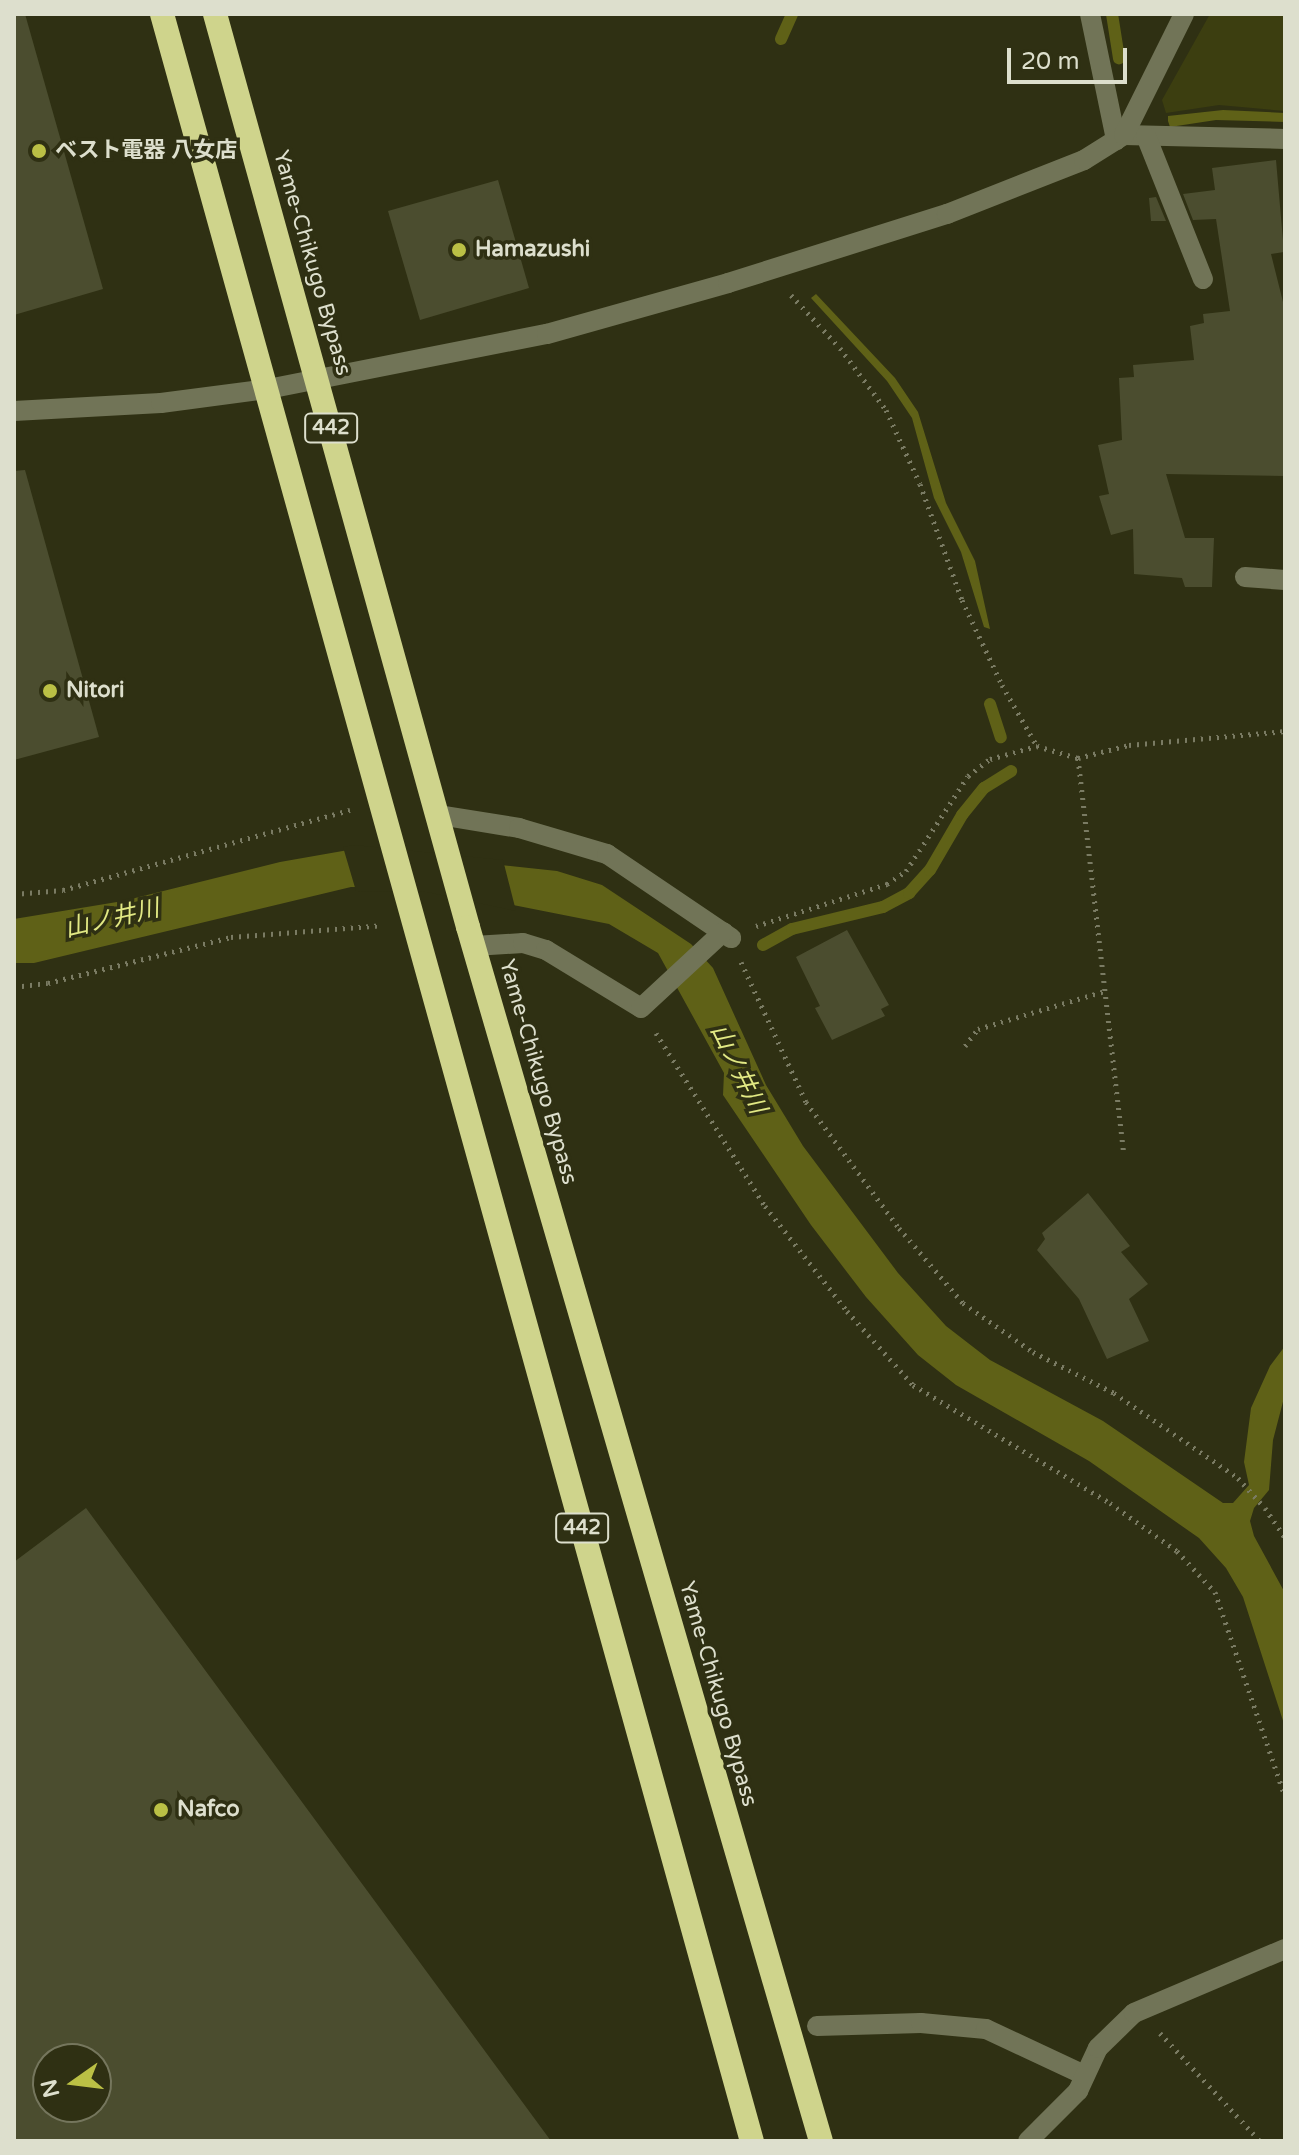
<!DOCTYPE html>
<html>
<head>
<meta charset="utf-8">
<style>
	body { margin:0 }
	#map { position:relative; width:1299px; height:2155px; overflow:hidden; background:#2f3013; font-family:"Varela Round","Noto Sans JP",sans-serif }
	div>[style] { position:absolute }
	.green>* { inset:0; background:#3c3e10 }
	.water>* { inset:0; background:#5f6117 }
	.pier>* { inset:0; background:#2f3013 }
	.stream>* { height:12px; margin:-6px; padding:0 6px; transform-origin:6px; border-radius:6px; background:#5f6117 }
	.building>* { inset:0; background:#4b4d2f }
	.path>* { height:5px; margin-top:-2.5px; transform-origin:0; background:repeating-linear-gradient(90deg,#7a7b63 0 2px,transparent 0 8px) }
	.minor>* { height:20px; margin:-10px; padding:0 10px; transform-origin:10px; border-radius:10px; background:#717457 }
	.highway>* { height:24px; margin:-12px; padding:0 12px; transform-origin:12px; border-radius:12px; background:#cfd48c }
	.dots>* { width:22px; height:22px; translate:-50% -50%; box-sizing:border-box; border:4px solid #2f3013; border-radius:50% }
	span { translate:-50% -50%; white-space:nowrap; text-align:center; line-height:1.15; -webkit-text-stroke:7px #2f3013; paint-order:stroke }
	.shield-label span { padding:2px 6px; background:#2f3013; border:2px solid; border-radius:6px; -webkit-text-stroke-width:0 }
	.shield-label { font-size:20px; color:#dddfcd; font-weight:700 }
	.poi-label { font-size:22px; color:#dddfcd; font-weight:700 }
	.left { translate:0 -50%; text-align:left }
	.street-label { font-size:22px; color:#dddfcd }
	.water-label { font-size:24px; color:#e2e984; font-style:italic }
	.frame { position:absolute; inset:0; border:16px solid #dddfcd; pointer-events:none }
	.north { position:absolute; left:32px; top:2043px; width:80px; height:80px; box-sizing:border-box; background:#2f3013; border:2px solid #75765d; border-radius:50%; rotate:256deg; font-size:22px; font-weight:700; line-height:32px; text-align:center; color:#dddfcd }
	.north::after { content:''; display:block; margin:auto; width:28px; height:36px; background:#bbc045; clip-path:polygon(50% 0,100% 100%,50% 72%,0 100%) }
	.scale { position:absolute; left:1007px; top:48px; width:120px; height:36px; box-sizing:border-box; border:4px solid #dddfcd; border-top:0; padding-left:10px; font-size:24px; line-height:28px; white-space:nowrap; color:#dddfcd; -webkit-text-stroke:6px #2f3013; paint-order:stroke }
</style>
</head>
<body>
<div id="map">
	<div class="green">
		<div style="clip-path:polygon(1210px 14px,1285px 14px,1285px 111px,1219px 105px,1166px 113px,1162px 100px)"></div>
	</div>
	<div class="water">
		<div style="clip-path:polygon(1223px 110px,1285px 113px,1285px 122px,1216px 120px,1170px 127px,1168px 121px,1168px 116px)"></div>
		<div style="clip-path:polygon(816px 294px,895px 378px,918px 412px,946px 503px,975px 561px,990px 629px,984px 627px,961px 552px,934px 498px,912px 418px,887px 381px,811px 298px)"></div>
		<div style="clip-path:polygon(354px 849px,557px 871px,602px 885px,691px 944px,713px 968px,766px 1085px,803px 1146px,898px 1273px,946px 1326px,990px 1360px,1103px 1421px,1223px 1503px,1233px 1503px,1249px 1485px,1244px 1462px,1251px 1408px,1270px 1366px,1285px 1346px,1285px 1394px,1273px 1440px,1269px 1490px,1254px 1508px,1250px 1521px,1254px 1536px,1285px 1593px,1285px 1727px,1243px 1597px,1226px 1568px,1199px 1538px,1089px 1461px,956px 1385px,918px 1355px,866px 1297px,811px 1225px,723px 1095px,724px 1073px,658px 953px,609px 924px,428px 888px,351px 887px,34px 963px,14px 963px,14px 919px,123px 901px,280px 862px)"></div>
	</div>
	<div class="pier">
		<div style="clip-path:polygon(354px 845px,503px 860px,516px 911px,427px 892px,356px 891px,343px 847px)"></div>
	</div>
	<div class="stream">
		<div style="left:1112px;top:14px;width:45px;rotate:81deg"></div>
		<div style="left:781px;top:39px;width:27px;rotate:-66deg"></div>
		<div style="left:990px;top:704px;width:35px;rotate:72deg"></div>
		<div style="left:763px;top:945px;width:33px;rotate:-29deg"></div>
		<div style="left:792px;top:929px;width:94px;rotate:-13.6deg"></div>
		<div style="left:883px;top:907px;width:30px;rotate:-28deg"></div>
		<div style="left:909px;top:893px;width:31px;rotate:-48deg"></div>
		<div style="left:930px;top:870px;width:64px;rotate:-59.8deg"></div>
		<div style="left:962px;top:815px;width:35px;rotate:-51deg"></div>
		<div style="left:984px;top:788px;width:32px;rotate:-32deg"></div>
	</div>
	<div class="building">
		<div style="clip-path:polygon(14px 14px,25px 14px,103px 289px,14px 315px)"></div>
		<div style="clip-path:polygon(1276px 160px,1284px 252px,1271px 254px,1285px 310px,1285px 476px,1166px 474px,1185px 538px,1214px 538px,1212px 587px,1185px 587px,1182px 578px,1134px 574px,1133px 529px,1111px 535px,1099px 496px,1109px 494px,1098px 445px,1122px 440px,1119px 378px,1134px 377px,1133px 365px,1194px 360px,1190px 326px,1204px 323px,1203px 314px,1230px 311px,1216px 219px,1193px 220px,1183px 194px,1215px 190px,1212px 168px)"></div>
		<div style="clip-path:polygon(498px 180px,529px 288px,420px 320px,388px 211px)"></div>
		<div style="clip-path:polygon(1156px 197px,1166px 221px,1151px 221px,1149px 198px)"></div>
		<div style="clip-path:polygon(25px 470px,99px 737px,14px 760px,14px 471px)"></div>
		<div style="clip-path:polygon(847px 930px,889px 1005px,881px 1009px,885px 1016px,832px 1040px,815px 1008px,820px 1006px,796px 957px)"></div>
		<div style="clip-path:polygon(1088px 1193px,1130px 1246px,1121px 1252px,1148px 1284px,1129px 1299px,1149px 1341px,1107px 1359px,1079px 1299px,1037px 1250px,1045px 1239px,1042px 1233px)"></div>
		<div style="clip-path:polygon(evenodd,86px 1508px,551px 2141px,14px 2141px,14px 1562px,86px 1508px,48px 2059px,96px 2059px,96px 2107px,48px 2107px,48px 2059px)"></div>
	</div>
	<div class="path">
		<div style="left:791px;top:295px;width:72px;rotate:47.2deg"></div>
		<div style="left:840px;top:348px;width:77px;rotate:53.4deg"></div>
		<div style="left:886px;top:410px;width:81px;rotate:65.3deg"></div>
		<div style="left:920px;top:484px;width:123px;rotate:70.1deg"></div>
		<div style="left:962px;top:600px;width:94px;rotate:64.8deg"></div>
		<div style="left:1002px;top:685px;width:70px;rotate:60.2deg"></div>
		<div style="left:1037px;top:746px;width:43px;rotate:16.3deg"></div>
		<div style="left:1078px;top:758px;width:53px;rotate:-14.3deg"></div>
		<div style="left:1129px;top:745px;width:157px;rotate:-5.1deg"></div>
		<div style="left:1078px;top:758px;width:398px;rotate:83.4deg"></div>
		<div style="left:14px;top:894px;width:49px;rotate:-4.7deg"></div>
		<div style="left:63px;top:890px;width:298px;rotate:-15.6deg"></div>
		<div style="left:756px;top:926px;width:138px;rotate:-17.8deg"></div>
		<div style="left:887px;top:884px;width:23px;rotate:-34deg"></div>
		<div style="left:906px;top:871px;width:113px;rotate:-56.9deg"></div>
		<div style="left:968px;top:776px;width:28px;rotate:-38deg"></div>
		<div style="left:990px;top:759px;width:49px;rotate:-15.5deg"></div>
		<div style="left:741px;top:962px;width:154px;rotate:65.1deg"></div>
		<div style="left:806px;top:1102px;width:157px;rotate:53.6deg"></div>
		<div style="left:899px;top:1228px;width:99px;rotate:49.5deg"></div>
		<div style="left:963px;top:1303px;width:85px;rotate:35deg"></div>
		<div style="left:1033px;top:1352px;width:91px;rotate:26.8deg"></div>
		<div style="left:1114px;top:1393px;width:150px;rotate:34.4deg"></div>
		<div style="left:1238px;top:1478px;width:40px;rotate:48deg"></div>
		<div style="left:1265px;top:1508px;width:36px;rotate:56deg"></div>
		<div style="left:14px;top:987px;width:34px;rotate:-7deg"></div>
		<div style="left:48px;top:983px;width:189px;rotate:-14.1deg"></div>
		<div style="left:231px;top:937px;width:151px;rotate:-4.5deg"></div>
		<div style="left:656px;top:1033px;width:204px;rotate:57.8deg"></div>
		<div style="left:765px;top:1206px;width:133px;rotate:52deg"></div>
		<div style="left:847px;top:1311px;width:99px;rotate:48.3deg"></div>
		<div style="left:913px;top:1385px;width:230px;rotate:30.9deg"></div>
		<div style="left:1110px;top:1503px;width:82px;rotate:35.6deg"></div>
		<div style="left:1177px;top:1551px;width:56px;rotate:47.2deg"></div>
		<div style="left:1215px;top:1592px;width:216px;rotate:71.1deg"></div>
		<div style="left:965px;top:1046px;width:21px;rotate:-53deg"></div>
		<div style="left:978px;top:1029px;width:133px;rotate:-16.7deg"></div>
		<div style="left:1160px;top:2033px;width:147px;rotate:47.2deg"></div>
	</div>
	<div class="minor">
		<div style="left:1090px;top:14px;width:129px;rotate:78.3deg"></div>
		<div style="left:1124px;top:135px;width:161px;rotate:1.4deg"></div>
		<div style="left:1146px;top:136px;width:154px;rotate:68.3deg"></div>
		<div style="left:14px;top:411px;width:147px;rotate:-3.1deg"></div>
		<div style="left:161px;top:403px;width:108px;rotate:-7.5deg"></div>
		<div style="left:268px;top:389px;width:284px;rotate:-11.2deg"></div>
		<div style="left:547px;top:334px;width:188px;rotate:-15.7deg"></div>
		<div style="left:728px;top:283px;width:230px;rotate:-17.5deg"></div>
		<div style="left:947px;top:214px;width:147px;rotate:-21.5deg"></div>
		<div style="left:1084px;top:160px;width:47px;rotate:-32deg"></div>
		<div style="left:1124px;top:135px;width:135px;rotate:-63.6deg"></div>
		<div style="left:1245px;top:577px;width:40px;rotate:4.3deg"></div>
		<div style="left:439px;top:815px;width:81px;rotate:9.2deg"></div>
		<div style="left:519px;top:828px;width:92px;rotate:16.5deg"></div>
		<div style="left:607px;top:854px;width:150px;rotate:34.1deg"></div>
		<div style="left:474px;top:946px;width:49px;rotate:-3.5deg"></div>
		<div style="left:523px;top:943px;width:24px;rotate:17deg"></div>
		<div style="left:546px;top:950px;width:111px;rotate:31.4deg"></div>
		<div style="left:641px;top:1008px;width:112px;rotate:-42.8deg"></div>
		<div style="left:817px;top:2026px;width:104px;rotate:-1.7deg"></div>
		<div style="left:921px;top:2023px;width:65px;rotate:5.3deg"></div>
		<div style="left:986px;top:2029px;width:108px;rotate:25.1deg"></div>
		<div style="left:1028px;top:2141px;width:71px;rotate:-45deg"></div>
		<div style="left:1078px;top:2091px;width:47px;rotate:-65.1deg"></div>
		<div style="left:1098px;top:2048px;width:50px;rotate:-44.2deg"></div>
		<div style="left:1134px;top:2013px;width:164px;rotate:-23deg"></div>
	</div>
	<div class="highway">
		<div style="left:162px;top:14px;width:2207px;rotate:74.5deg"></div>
		<div style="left:215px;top:14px;width:947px;rotate:74.51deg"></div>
		<div style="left:468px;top:927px;width:1264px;rotate:73.79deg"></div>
	</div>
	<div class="dots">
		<div style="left:39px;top:151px;background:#bbc045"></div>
		<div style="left:459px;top:250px;background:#bbc045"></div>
		<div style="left:50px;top:691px;background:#bbc045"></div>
		<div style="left:161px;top:1810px;background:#bbc045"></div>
	</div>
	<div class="shield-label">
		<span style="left:331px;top:428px">442</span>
		<span style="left:582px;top:1528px">442</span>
	</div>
	<div class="poi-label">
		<span class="left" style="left:55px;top:151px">ベスト電器 八女店</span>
		<span class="left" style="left:475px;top:250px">Hamazushi</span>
		<span class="left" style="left:66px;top:691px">Nitori</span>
		<span class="left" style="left:177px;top:1810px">Nafco</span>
	</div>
	<div class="street-label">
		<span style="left:312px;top:263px;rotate:74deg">Yame-Chikugo Bypass</span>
		<span style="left:538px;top:1072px;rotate:74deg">Yame-Chikugo Bypass</span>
		<span style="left:718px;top:1694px;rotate:74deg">Yame-Chikugo Bypass</span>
	</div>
	<div class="water-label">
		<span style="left:112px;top:919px;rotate:-13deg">山ノ井川</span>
		<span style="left:738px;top:1069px;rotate:64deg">山ノ井川</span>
	</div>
	<div class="frame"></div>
	<div class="north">N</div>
	<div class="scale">20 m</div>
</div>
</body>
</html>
